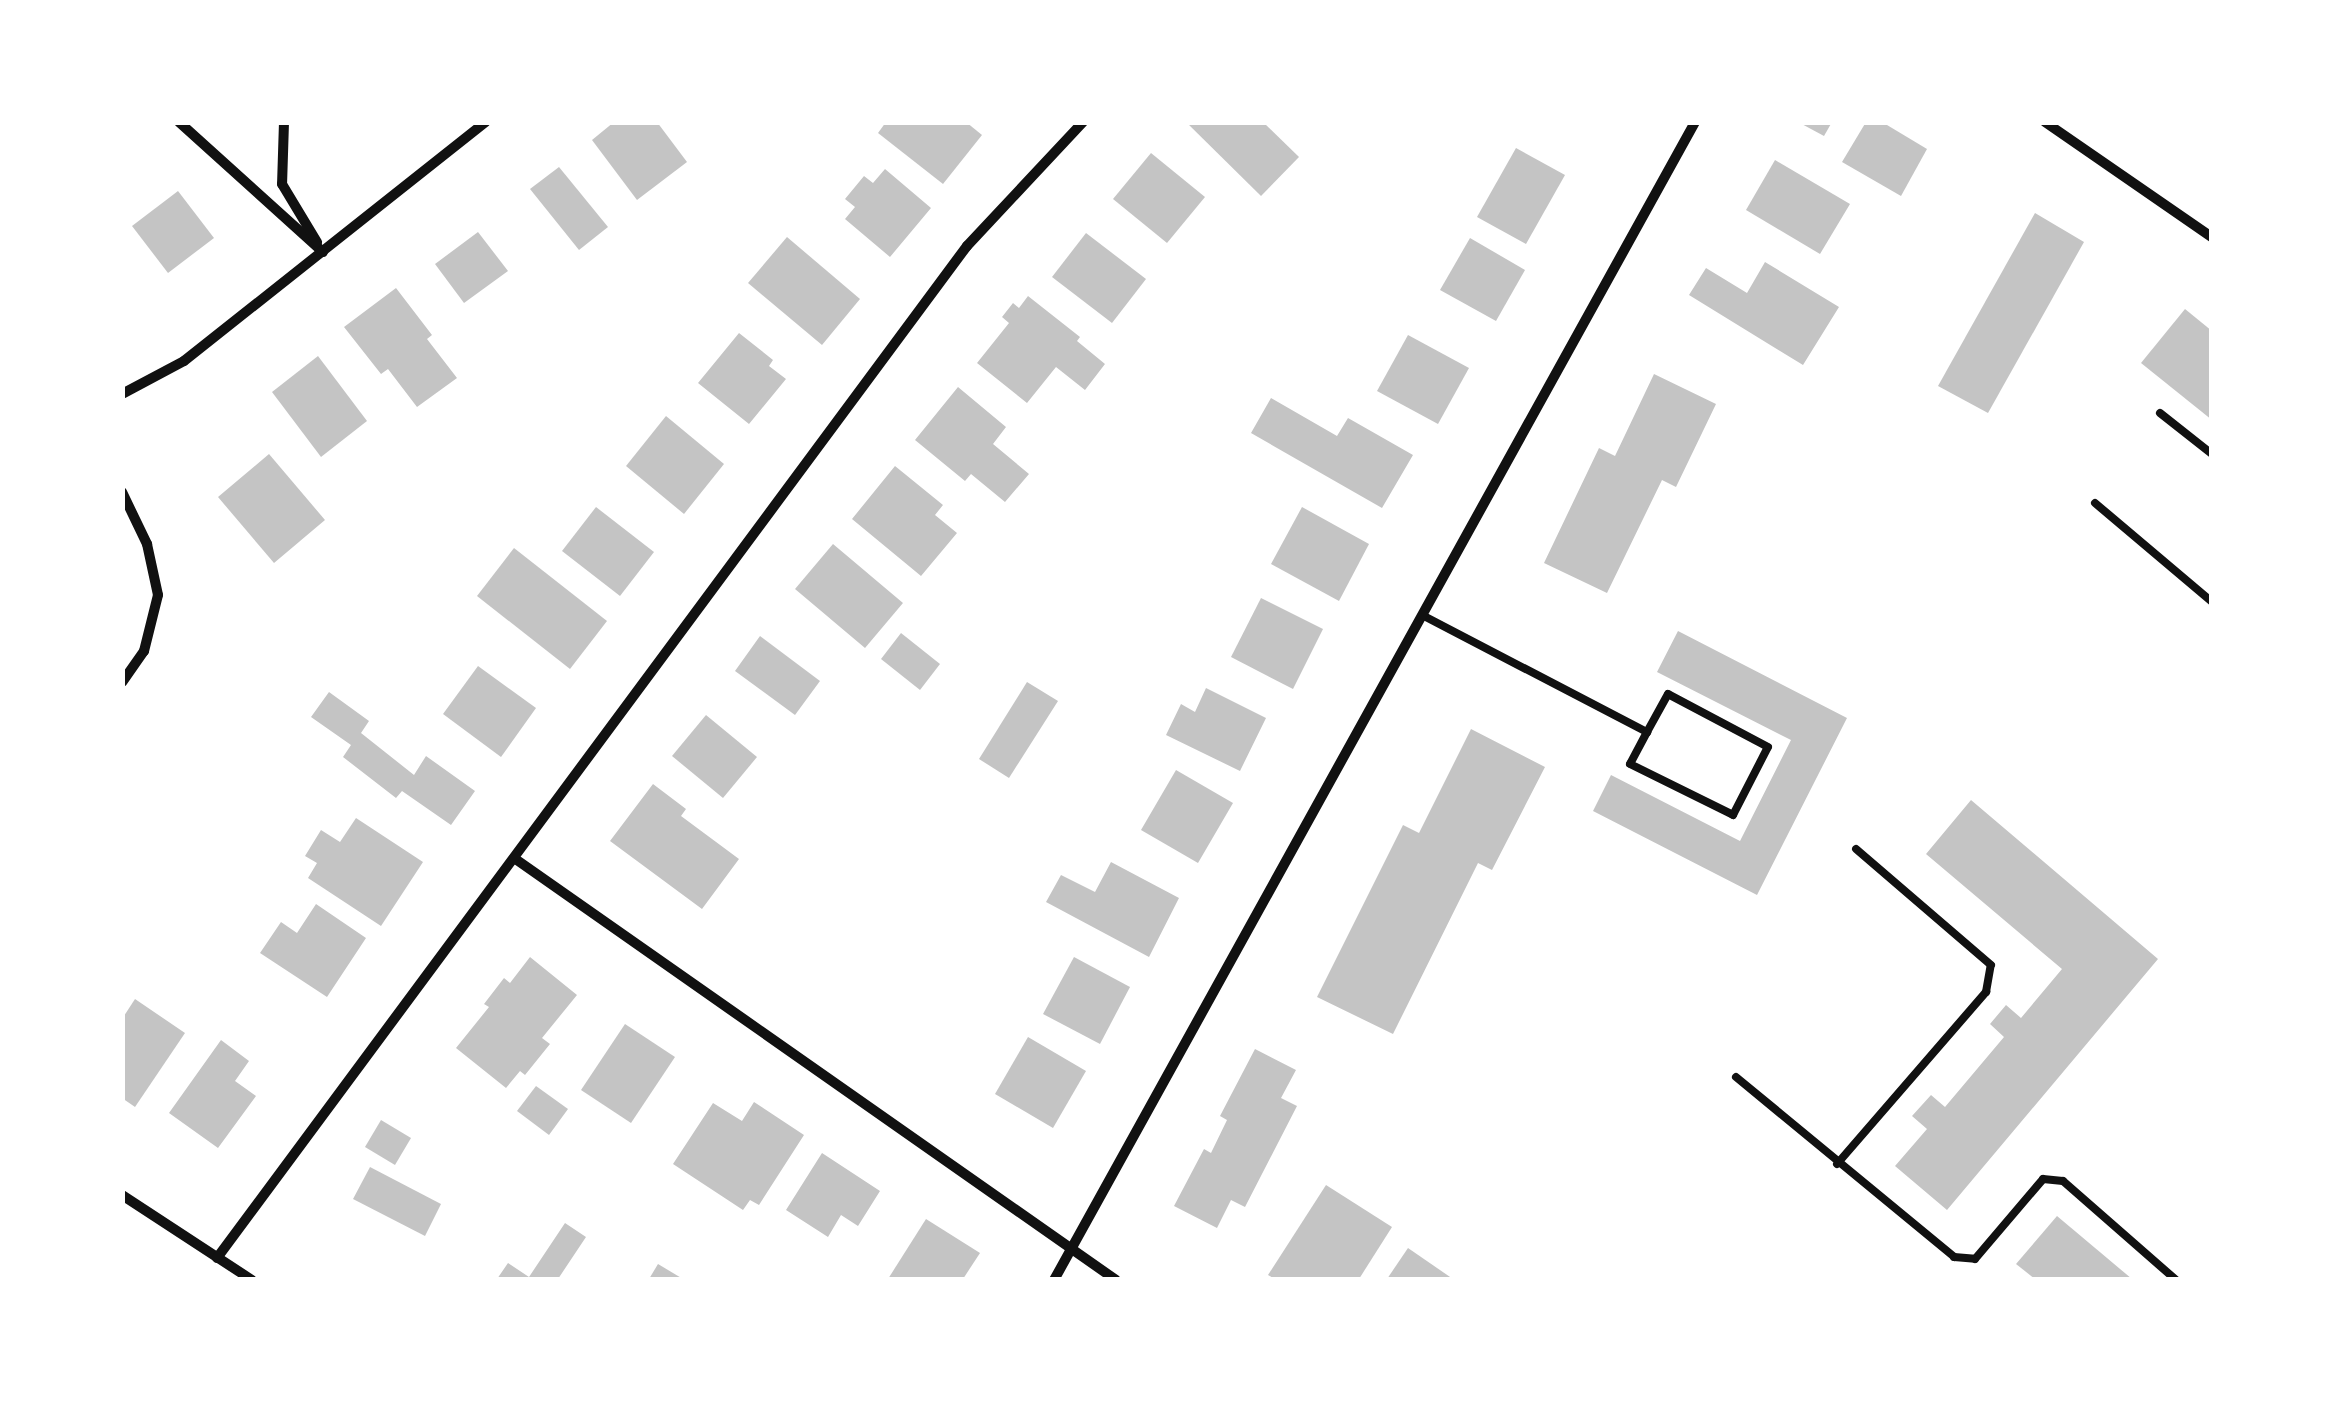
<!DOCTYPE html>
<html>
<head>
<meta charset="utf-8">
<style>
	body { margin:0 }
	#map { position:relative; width:2334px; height:1402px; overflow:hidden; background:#fff; font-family:"Zilla Slab",serif }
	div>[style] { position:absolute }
	.building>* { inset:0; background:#c4c4c4 }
	.service>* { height:8px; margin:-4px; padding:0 4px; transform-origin:4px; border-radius:4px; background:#111 }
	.minor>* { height:10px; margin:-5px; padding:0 5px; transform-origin:5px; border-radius:5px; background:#111 }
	span { translate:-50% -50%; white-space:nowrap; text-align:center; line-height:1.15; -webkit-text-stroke:8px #fff; paint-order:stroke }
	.frame { position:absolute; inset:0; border:125px solid #fff; pointer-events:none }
</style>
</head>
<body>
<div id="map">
	<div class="building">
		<div style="clip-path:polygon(614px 122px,657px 122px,687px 162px,637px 200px,592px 140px)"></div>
		<div style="clip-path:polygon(886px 122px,966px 122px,982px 135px,943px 184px,878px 133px)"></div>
		<div style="clip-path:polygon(1186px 122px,1263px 122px,1299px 157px,1261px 196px)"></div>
		<div style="clip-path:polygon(1798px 122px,1832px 122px,1824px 136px)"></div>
		<div style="clip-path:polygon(1866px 122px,1882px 122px,1927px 149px,1901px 196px,1842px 162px)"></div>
		<div style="clip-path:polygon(1516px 148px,1565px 175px,1526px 244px,1477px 217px)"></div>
		<div style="clip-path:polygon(1151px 153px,1205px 197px,1167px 243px,1113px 199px)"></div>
		<div style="clip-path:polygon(1775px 160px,1850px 204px,1820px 254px,1746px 210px)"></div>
		<div style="clip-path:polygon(559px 167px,608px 227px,579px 250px,530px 189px)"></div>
		<div style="clip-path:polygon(885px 169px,931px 208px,890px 257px,845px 219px,855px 207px,845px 199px,864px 176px,873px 183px)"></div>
		<div style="clip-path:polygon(178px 191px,214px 238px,168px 273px,132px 226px)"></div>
		<div style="clip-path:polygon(2035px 213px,2084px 242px,1988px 413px,1938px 386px)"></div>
		<div style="clip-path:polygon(478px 232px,508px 271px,464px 303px,435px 264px)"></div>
		<div style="clip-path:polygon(1086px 233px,1146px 279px,1112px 323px,1052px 277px)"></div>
		<div style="clip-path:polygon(787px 237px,860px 299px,822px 345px,748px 283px)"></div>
		<div style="clip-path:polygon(1470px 238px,1525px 270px,1496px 321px,1440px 290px)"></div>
		<div style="clip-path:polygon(1765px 262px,1839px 307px,1803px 365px,1689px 295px,1706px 268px,1747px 293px)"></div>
		<div style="clip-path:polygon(396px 288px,432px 335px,427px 339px,457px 378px,417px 407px,388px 369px,381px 374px,344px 327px)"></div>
		<div style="clip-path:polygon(1028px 296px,1080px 337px,1077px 341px,1105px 364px,1085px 390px,1056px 367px,1027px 403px,977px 363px,1009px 323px,1002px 317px,1013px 303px,1019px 308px)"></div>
		<div style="clip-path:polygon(2185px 309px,2212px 331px,2212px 420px,2141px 363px)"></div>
		<div style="clip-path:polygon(739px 333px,773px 360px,769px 366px,786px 379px,749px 424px,698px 383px)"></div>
		<div style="clip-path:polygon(1408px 335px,1469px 368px,1438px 424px,1377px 391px)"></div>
		<div style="clip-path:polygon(318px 356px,367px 421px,321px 457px,272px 392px)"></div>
		<div style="clip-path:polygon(1654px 374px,1716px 404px,1676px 487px,1662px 480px,1607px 593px,1544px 563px,1599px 448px,1615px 456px)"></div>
		<div style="clip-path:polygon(958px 387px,1006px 427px,993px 444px,1029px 474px,1005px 502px,971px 474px,965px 481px,915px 440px)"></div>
		<div style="clip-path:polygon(1271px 398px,1337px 436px,1348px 418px,1413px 455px,1382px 508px,1251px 433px)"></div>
		<div style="clip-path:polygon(666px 416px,724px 464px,684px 514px,626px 466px)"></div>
		<div style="clip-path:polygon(269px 454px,325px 520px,274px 563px,218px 497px)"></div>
		<div style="clip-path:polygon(895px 466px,943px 505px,935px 515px,957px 533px,921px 576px,852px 519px)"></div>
		<div style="clip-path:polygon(596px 507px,654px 552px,620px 596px,562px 551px)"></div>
		<div style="clip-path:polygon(1302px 507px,1369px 544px,1339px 601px,1271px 564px)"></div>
		<div style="clip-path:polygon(833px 544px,903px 603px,865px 648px,795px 589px)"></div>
		<div style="clip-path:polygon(514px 548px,607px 621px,570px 669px,477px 596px)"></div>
		<div style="clip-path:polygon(1261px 598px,1323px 629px,1293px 689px,1231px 657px)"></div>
		<div style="clip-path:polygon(1678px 631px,1847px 718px,1757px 895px,1593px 811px,1611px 775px,1740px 841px,1791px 740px,1657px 672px)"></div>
		<div style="clip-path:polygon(901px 633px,940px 664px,920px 690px,881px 659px)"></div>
		<div style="clip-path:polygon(760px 636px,820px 681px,795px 715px,735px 671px)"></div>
		<div style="clip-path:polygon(478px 666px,536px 708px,501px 757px,443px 714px)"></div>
		<div style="clip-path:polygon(1027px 682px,1058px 701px,1009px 778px,979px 759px)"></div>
		<div style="clip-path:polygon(1206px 688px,1266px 718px,1240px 771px,1166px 735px,1181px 704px,1195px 712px)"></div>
		<div style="clip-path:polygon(329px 692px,369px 721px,361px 733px,414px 775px,426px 756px,475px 791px,451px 825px,402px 791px,396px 798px,343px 757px,351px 745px,311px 717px)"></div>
		<div style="clip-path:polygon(706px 715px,757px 757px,723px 798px,672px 756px)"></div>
		<div style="clip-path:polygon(1471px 729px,1545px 767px,1492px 870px,1478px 863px,1393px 1034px,1317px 997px,1403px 825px,1419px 833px)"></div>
		<div style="clip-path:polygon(1176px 770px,1233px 803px,1198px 863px,1141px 830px)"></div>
		<div style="clip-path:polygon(653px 784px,686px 809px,681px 816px,739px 859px,702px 909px,610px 841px)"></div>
		<div style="clip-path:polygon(1971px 800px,2158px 959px,1947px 1210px,1895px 1166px,1927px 1129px,1912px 1116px,1931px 1095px,1945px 1107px,2004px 1037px,1990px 1024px,2006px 1005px,2021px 1018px,2062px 969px,1926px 854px)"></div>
		<div style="clip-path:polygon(356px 818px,423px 862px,381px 926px,308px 878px,317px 863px,305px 856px,321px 830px,340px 842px)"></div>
		<div style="clip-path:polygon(1111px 862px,1179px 898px,1149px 957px,1046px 902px,1061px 875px,1095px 892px)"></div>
		<div style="clip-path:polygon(316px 904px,366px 938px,327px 997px,260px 953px,281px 922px,297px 933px)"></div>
		<div style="clip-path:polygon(530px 957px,577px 995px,542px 1038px,550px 1044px,525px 1075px,520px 1071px,506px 1088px,456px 1048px,489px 1007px,484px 1004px,504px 978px,510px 983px)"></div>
		<div style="clip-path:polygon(1074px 957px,1130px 987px,1100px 1044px,1043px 1014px)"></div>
		<div style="clip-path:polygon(135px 999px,185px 1033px,135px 1107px,122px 1098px,122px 1019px)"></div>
		<div style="clip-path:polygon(625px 1024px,675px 1057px,631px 1123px,581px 1090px)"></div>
		<div style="clip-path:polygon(1028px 1037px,1086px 1071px,1053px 1128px,995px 1094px)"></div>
		<div style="clip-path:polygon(221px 1040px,249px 1061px,235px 1081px,256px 1096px,218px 1148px,169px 1113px)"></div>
		<div style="clip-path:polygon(1255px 1049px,1296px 1070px,1281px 1098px,1297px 1106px,1245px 1207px,1231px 1200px,1217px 1228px,1174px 1206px,1204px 1149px,1211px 1153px,1227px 1120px,1220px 1116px)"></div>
		<div style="clip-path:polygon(536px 1086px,568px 1109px,549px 1135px,517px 1111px)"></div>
		<div style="clip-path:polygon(754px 1102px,804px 1135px,759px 1205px,750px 1200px,743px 1210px,673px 1164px,713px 1103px,742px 1121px)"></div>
		<div style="clip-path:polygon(381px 1120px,411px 1138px,395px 1165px,365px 1147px)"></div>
		<div style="clip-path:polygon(822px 1153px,880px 1191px,858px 1226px,841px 1215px,828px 1237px,786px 1210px)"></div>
		<div style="clip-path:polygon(370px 1167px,441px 1204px,425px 1236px,353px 1199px)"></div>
		<div style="clip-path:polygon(1326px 1185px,1392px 1227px,1359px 1279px,1275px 1279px,1268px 1275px)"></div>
		<div style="clip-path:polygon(2057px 1216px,2132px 1279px,2035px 1279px,2016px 1264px)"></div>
		<div style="clip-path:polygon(926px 1219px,980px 1253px,963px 1279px,888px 1279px)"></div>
		<div style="clip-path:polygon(565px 1223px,586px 1237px,558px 1279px,497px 1279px,508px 1263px,529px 1277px)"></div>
		<div style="clip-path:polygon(1408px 1248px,1453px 1279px,1387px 1279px)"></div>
		<div style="clip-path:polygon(658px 1264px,683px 1279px,649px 1279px)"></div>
	</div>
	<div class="service">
		<div style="left:2160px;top:413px;width:66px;rotate:38.3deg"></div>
		<div style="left:2095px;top:503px;width:153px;rotate:40.2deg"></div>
		<div style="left:1422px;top:615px;width:254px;rotate:27.5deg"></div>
		<div style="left:1647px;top:732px;width:36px;rotate:118deg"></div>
		<div style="left:1630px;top:764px;width:115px;rotate:26.3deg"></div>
		<div style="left:1733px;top:815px;width:76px;rotate:-62.8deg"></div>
		<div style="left:1768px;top:747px;width:113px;rotate:-152.1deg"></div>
		<div style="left:1668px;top:694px;width:43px;rotate:118.9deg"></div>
		<div style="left:1736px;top:1077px;width:283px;rotate:39.5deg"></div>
		<div style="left:1954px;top:1257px;width:21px;rotate:5deg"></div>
		<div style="left:1975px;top:1259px;width:105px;rotate:-49.6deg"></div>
		<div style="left:2043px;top:1179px;width:20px;rotate:6deg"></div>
		<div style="left:2063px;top:1181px;width:150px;rotate:41.2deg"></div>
		<div style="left:1837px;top:1164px;width:228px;rotate:-49.1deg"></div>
		<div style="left:1986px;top:992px;width:27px;rotate:-80deg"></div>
		<div style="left:1991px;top:965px;width:178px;rotate:-139.3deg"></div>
	</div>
	<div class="minor">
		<div style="left:179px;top:122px;width:194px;rotate:42.1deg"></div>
		<div style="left:284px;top:122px;width:62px;rotate:91.8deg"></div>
		<div style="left:282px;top:184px;width:68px;rotate:58.9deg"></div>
		<div style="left:2045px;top:122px;width:203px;rotate:34.6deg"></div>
		<div style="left:122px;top:394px;width:70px;rotate:-28deg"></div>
		<div style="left:184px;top:361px;width:385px;rotate:-38.4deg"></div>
		<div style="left:122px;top:492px;width:58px;rotate:64.3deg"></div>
		<div style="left:147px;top:544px;width:52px;rotate:77.8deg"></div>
		<div style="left:158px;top:595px;width:58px;rotate:104deg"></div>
		<div style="left:144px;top:651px;width:38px;rotate:125deg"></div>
		<div style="left:514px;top:858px;width:735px;rotate:35.03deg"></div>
		<div style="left:122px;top:1195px;width:155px;rotate:33.2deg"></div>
		<div style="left:217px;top:1258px;width:1260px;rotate:-53.46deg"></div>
		<div style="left:967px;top:246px;width:170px;rotate:-46.9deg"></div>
		<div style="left:1054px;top:1280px;width:1324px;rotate:-61.03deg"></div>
	</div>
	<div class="frame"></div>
</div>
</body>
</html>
